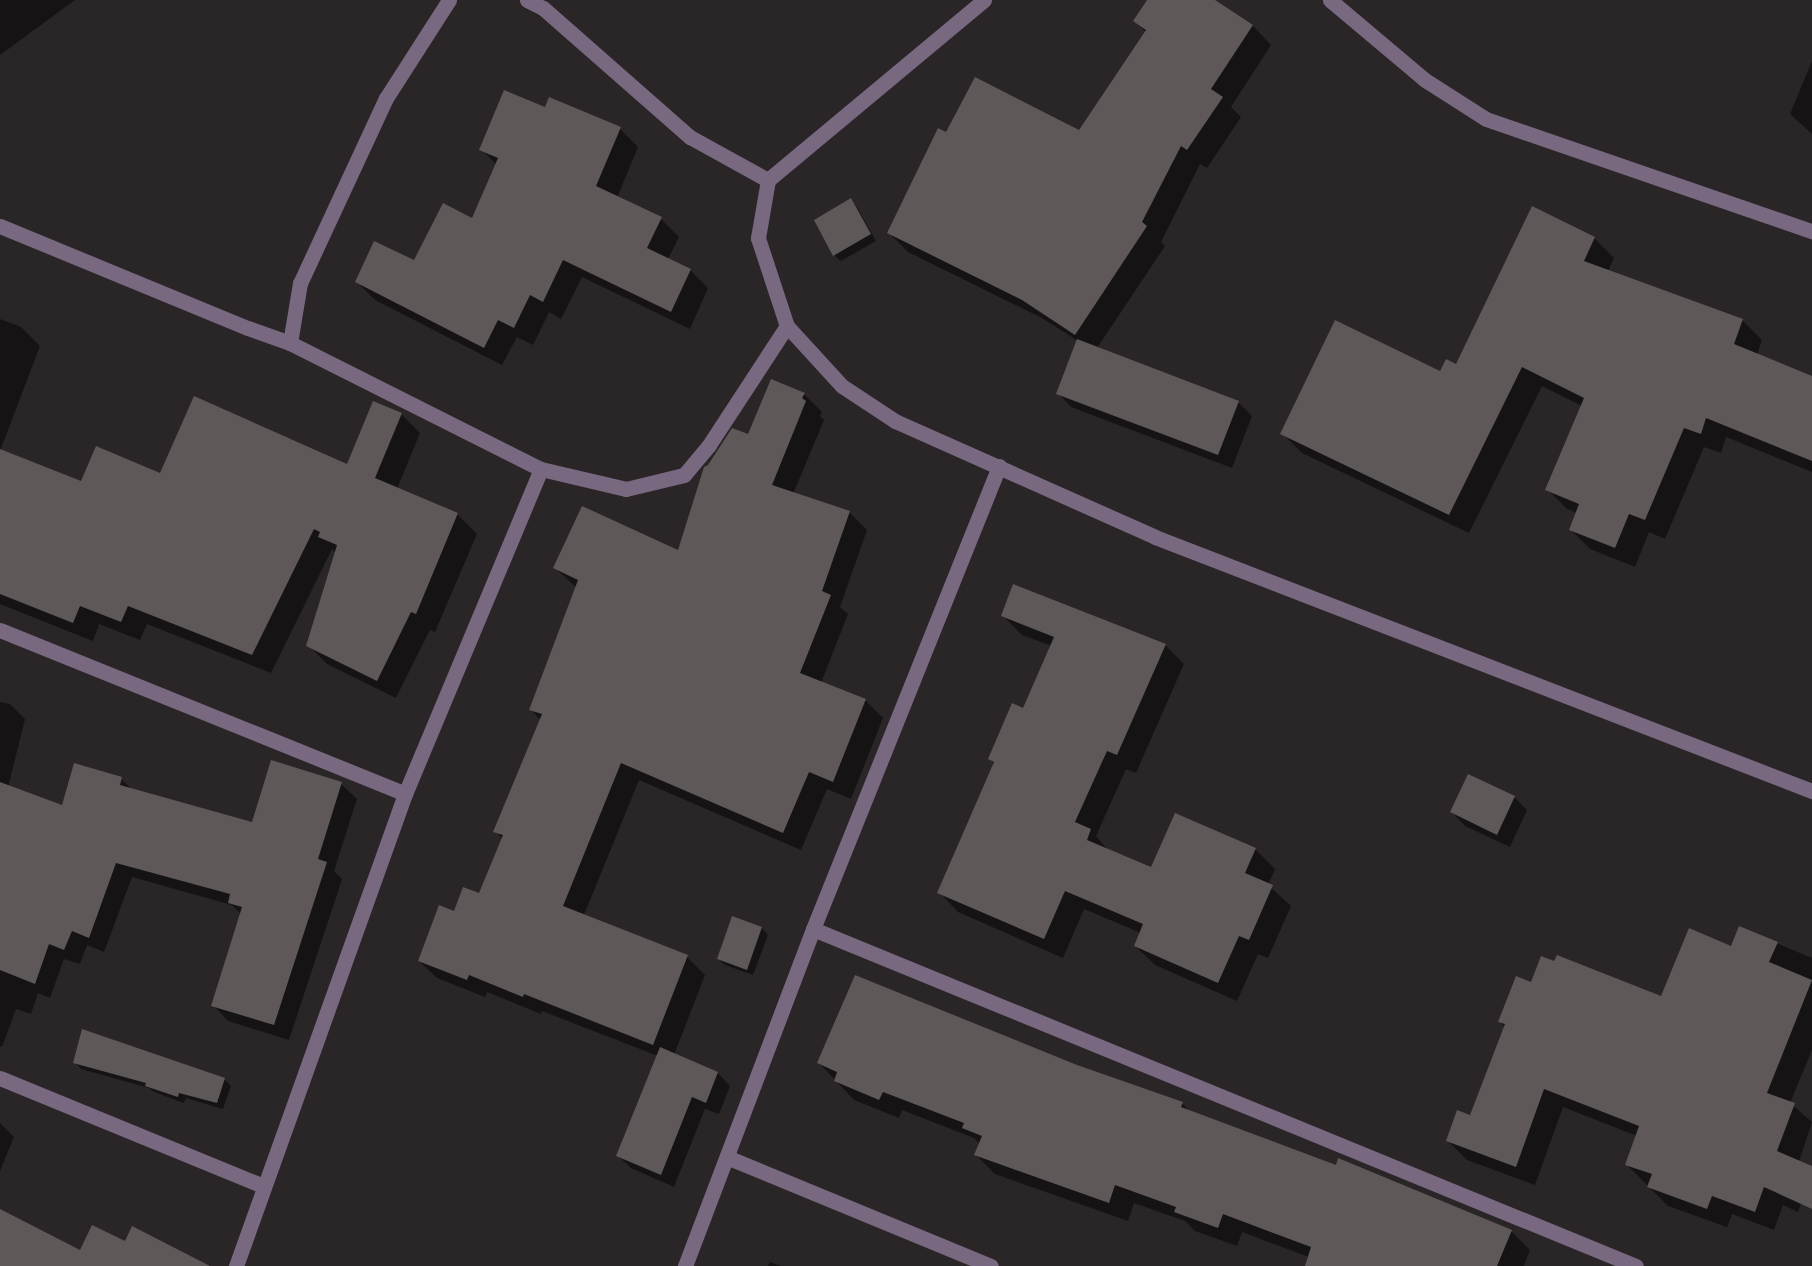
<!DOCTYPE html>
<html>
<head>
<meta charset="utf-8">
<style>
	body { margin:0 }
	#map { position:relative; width:1812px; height:1266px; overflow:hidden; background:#2a2527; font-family:"Titillium Web",sans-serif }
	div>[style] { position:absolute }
	.shadow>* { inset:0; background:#0007 }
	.building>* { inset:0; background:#5e5958 }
	.minor>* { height:15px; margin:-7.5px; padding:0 7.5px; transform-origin:7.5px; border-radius:7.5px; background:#786981 }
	span { translate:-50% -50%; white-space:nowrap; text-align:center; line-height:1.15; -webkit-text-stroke:6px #110f10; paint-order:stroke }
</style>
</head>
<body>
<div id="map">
	<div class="shadow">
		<div style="clip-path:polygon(0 0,75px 0,0 55px)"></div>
		<div style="clip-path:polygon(1149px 0,1213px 0,1253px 26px,1271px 45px,1231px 107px,1241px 117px,1207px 168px,1200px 164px,1161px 242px,1165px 246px,1097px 348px,1239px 403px,1252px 416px,1232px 468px,1071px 407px,1058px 393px,1078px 341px,1042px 318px,908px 252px,889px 233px,946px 134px,1079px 132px,1146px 32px,1135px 21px)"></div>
		<div style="clip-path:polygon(1812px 61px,1812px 134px,1790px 114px)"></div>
		<div style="clip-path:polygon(545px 109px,620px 129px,638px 147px,617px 198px,661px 219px,679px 237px,668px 259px,690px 270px,708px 288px,690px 329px,582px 277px,561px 319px,549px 312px,533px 345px,517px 337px,502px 365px,375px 300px,357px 282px,415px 262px,473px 220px,497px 165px,481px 149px)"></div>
		<div style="clip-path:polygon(851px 200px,857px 207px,876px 241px,841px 261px,834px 255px)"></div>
		<div style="clip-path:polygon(1594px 238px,1614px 258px,1608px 271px,1742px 320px,1762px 340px,1757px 355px,1812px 378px,1812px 472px,1726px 437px,1721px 453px,1704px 447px,1665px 539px,1649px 532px,1635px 567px,1590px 549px,1570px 529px,1577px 513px,1567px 509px,1547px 489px,1582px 406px,1542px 386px,1469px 533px,1302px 453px,1282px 433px,1457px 366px)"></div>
		<div style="clip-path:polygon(0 319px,21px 327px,40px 346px,0 451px,82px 483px,161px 474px,348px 466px,401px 414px,420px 433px,397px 489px,458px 515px,477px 534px,435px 632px,430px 630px,396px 698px,327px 664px,308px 645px,336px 553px,332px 549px,271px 673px,147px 624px,140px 640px,99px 624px,93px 641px,0 604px)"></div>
		<div style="clip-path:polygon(804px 394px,822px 412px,820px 416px,824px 420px,793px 494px,849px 512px,867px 530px,840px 607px,848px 614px,821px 683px,865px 700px,883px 718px,851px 799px,827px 789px,801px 850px,639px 780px,584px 915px,687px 957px,705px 975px,674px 1055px,718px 1073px,730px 1086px,719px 1114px,705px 1109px,674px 1187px,631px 1168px,618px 1156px,658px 1056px,542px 1011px,541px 1014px,487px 992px,485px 997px,437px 978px,419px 961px,455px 913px,479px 895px,503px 839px,495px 831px,541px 720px,531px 710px,577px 588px,555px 568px,679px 552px,749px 436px)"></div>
		<div style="clip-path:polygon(1003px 616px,1165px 645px,1184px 664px,1136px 773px,1126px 769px,1096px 836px,1109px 851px,1152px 869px,1175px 814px,1255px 849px,1275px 869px,1268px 885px,1291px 906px,1268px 958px,1258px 954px,1237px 1001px,1155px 965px,1135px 946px,1141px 933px,1084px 909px,1063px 958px,958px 912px,939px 892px,994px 764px,990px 759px,1024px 709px,1052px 646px,1022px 635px)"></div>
		<div style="clip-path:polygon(0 702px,10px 704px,25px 719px,8px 787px,63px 807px,121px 779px,133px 790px,253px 823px,341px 784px,357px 799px,334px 871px,342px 879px,289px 1040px,228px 1021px,213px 1005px,242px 915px,232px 905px,132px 877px,104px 952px,87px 945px,80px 964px,64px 959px,50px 998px,38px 993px,31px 1014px,16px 1009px,2px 1047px,0 1046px)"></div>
		<div style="clip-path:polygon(1514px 797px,1527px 810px,1510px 847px,1465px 826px,1452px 812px)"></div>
		<div style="clip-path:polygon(733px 918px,762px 928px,768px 935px,753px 975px,725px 965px,718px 959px)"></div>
		<div style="clip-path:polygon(1740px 928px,1812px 958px,1812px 1050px,1790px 1103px,1812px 1122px,1798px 1165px,1811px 1178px,1798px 1212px,1783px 1205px,1774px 1230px,1732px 1214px,1727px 1227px,1668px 1206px,1626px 1164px,1637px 1136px,1563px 1107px,1535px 1185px,1467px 1160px,1448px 1141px,1471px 1117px,1505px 1027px,1500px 1022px,1532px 984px,1661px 997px,1731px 948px)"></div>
		<div style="clip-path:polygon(75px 1062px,224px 1079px,231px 1086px,223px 1109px,186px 1098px,184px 1103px,154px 1092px,149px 1088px,81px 1069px)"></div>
		<div style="clip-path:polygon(819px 1063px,1076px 1066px,1182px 1103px,1192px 1113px,1511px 1231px,1530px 1250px,1524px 1266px,1306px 1266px,1309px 1257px,1242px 1232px,1237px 1246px,1195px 1231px,1185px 1221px,1134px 1203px,1128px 1221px,995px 1174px,976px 1155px,980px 1144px,974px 1138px,902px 1110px,899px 1118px,854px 1100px)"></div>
		<div style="clip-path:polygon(0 1123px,14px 1137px,0 1171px)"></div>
		<div style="clip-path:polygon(770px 1262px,781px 1266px,768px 1266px)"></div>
	</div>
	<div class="building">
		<div style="clip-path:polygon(1147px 0,1215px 0,1253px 25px,1211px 89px,1223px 97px,1187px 150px,1181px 146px,1142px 222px,1147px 226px,1075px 335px,1022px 300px,887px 233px,938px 128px,946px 132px,975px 77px,1079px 130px,1146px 30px,1133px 21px)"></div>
		<div style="clip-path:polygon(504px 90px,545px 107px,549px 97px,621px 127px,596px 186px,662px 217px,647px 248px,691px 269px,671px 312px,563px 260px,543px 302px,530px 295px,514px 328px,498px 320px,484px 348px,355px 282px,374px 241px,414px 260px,443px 203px,472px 218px,498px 158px,479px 150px)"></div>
		<div style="clip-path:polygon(851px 198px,871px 234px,833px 256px,814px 220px)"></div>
		<div style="clip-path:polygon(1532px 206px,1595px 237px,1584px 261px,1743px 319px,1734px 344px,1812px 376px,1812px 461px,1706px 418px,1701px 434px,1684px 428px,1645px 520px,1629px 514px,1615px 548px,1569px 530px,1579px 504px,1545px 490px,1584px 398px,1522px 367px,1449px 515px,1280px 434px,1335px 320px,1440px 371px,1446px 359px,1456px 364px)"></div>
		<div style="clip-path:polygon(1077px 339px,1239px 401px,1218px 455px,1056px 394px)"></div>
		<div style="clip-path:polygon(771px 379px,805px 393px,802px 398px,806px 401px,772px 485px,850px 511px,822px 591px,831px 595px,800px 673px,866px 699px,833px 782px,809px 772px,783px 833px,621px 763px,563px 906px,688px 955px,653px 1045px,524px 994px,523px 997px,469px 975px,467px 980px,418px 961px,439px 905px,454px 911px,463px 887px,479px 893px,503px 835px,493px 832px,542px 714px,529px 710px,578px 580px,553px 568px,582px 506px,678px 550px,704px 467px,708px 465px,732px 428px,748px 434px)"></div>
		<div style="clip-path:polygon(194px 396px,347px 464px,373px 401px,402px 413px,375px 478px,458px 513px,416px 614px,411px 612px,377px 681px,306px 646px,337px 545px,318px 537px,320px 532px,314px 529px,252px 655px,128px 606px,121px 622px,80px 606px,73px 623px,0 594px,0 449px,81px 481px,96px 446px,160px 473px)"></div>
		<div style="clip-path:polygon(1013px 584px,1166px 644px,1117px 755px,1107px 751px,1075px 822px,1091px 829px,1087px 840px,1151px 867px,1175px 813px,1256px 848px,1245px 873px,1273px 885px,1249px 940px,1239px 936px,1218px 983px,1134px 946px,1143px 924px,1065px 891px,1044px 939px,937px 893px,994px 762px,988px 759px,1012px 703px,1023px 708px,1054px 637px,1001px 616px)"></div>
		<div style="clip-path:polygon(271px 760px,342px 782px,318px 859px,327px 862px,274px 1025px,211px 1006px,242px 907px,228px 903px,230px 894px,116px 863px,89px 938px,72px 931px,64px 950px,49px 944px,35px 984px,0 970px,0 782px,62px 805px,74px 763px,122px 777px,120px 785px,252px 822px)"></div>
		<div style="clip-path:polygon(1468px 774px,1515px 796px,1497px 835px,1450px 812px)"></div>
		<div style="clip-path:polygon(732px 916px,762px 927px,747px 970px,717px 959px)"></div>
		<div style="clip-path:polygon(1739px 926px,1778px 942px,1769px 962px,1812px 980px,1767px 1093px,1795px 1103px,1777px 1151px,1812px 1166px,1812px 1209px,1764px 1187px,1755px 1212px,1712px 1196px,1707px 1209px,1647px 1187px,1652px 1174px,1625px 1165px,1639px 1126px,1544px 1089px,1516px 1167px,1446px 1141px,1457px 1110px,1470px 1115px,1505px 1024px,1498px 1022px,1516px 976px,1531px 982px,1541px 956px,1554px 961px,1557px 955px,1661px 996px,1689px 928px,1731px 946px)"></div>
		<div style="clip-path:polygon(855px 975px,1077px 1065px,1183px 1102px,1181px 1107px,1336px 1165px,1338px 1158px,1512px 1230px,1497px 1266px,1305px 1266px,1311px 1247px,1223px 1214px,1218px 1228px,1174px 1212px,1176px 1207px,1115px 1185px,1109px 1203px,974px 1155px,982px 1136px,962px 1128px,964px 1123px,883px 1092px,879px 1100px,834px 1081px,837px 1072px,817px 1063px)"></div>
		<div style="clip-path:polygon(82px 1029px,225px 1078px,217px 1103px,179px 1093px,178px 1097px,145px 1086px,146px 1083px,73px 1063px)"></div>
		<div style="clip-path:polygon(660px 1047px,718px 1072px,706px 1103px,692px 1097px,661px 1175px,616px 1156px)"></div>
		<div style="clip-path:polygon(0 1209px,80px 1250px,92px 1225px,125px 1241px,132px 1226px,210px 1266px,0 1266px)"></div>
	</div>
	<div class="minor">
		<div style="left:449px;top:0;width:117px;rotate:122.7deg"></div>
		<div style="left:386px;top:98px;width:204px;rotate:114.9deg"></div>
		<div style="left:300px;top:283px;width:61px;rotate:99.5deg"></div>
		<div style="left:290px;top:343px;width:281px;rotate:26.7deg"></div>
		<div style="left:527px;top:0;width:18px;rotate:27deg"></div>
		<div style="left:543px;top:8px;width:196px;rotate:41.3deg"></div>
		<div style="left:690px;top:137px;width:89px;rotate:28.9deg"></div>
		<div style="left:984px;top:0;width:281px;rotate:140.2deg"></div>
		<div style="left:768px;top:180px;width:59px;rotate:99.8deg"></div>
		<div style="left:758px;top:238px;width:93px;rotate:71.8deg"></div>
		<div style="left:787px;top:326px;width:81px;rotate:47.5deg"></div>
		<div style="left:842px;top:386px;width:64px;rotate:33.4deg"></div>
		<div style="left:895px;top:421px;width:285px;rotate:24deg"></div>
		<div style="left:1155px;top:537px;width:704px;rotate:21.14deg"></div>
		<div style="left:1330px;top:0;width:124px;rotate:40.1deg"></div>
		<div style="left:1425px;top:80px;width:72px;rotate:32.6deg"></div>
		<div style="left:1486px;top:119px;width:345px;rotate:19deg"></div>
		<div style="left:0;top:226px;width:268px;rotate:22.4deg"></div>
		<div style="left:248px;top:328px;width:45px;rotate:19.7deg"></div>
		<div style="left:0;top:630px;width:437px;rotate:22deg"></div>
		<div style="left:813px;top:929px;width:889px;rotate:22.27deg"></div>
		<div style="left:0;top:1078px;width:284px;rotate:22.3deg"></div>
		<div style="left:729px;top:1158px;width:283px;rotate:22.4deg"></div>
		<div style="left:236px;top:1266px;width:501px;rotate:-70.3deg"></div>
		<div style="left:405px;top:794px;width:352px;rotate:-67.3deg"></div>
		<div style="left:541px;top:469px;width:87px;rotate:13.2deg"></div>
		<div style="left:626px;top:489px;width:60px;rotate:-13.6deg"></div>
		<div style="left:684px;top:475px;width:39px;rotate:-50deg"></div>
		<div style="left:709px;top:445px;width:142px;rotate:-56.8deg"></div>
		<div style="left:685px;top:1266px;width:360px;rotate:-69.2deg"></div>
		<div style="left:813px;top:929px;width:499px;rotate:-68.1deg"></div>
	</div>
</div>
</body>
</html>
